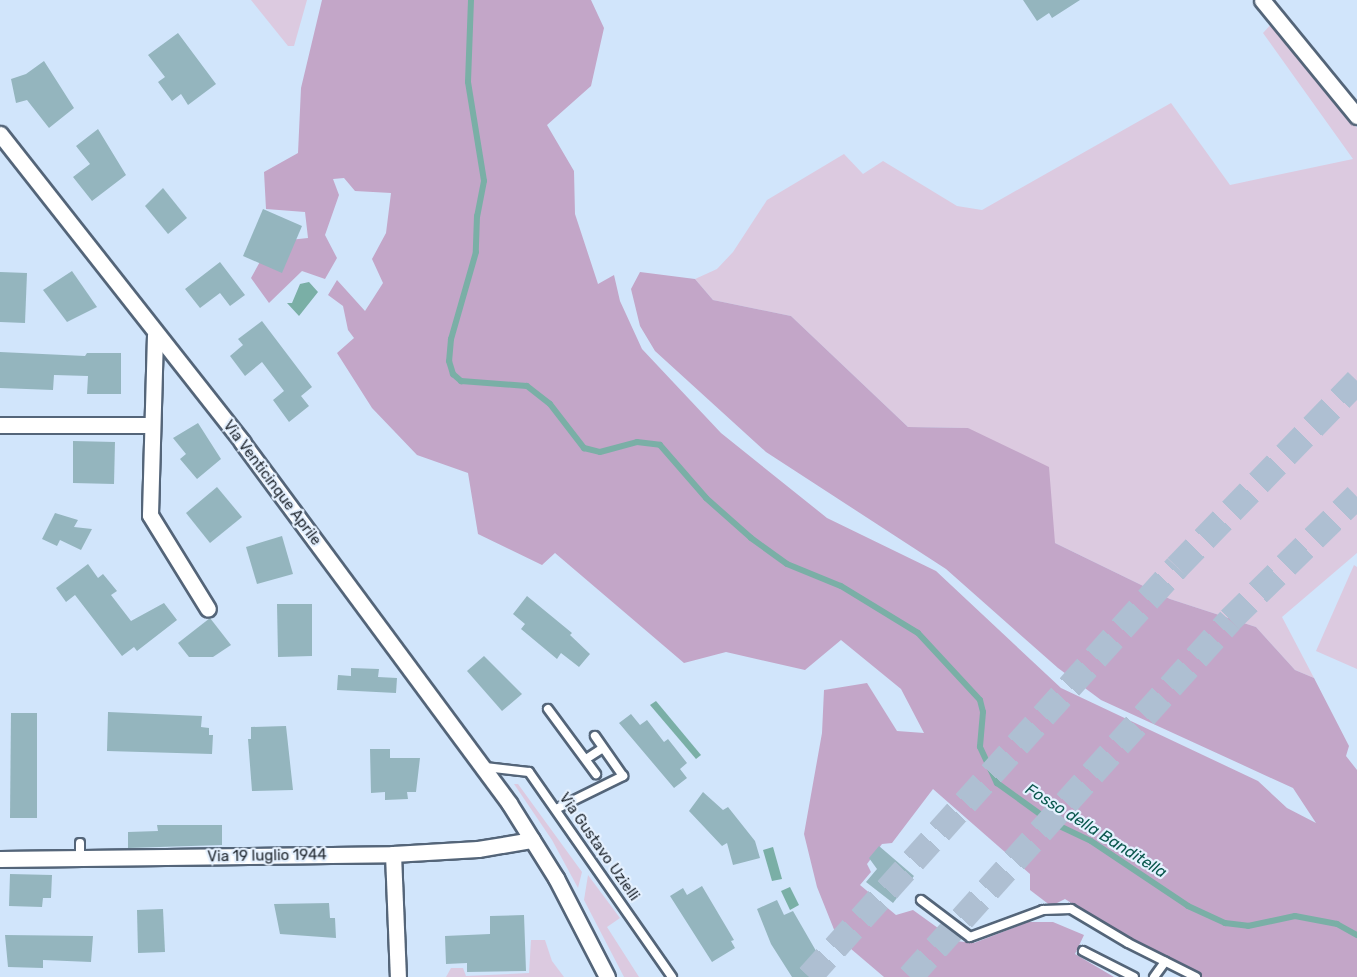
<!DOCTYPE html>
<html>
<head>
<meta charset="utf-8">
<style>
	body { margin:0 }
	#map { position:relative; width:1357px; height:977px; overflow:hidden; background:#d1e5fb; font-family:Rubik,sans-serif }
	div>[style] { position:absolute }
	.green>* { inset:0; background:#dccae0 }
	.forest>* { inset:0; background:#c3a6c8 }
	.water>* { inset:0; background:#7aafa6 }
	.stream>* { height:6px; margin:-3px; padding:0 3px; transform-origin:3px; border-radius:3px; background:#7aafa6 }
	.building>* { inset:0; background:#94b5be }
	.trunk-tunnel>* { height:26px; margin-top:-13px; transform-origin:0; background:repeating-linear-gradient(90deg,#aebfd2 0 26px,transparent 0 39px) }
	.roads { filter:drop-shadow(2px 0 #546579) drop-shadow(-2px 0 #546579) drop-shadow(0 2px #546579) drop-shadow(0 -2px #546579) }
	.service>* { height:8px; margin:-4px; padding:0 4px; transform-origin:4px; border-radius:4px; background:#fff }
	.minor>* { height:15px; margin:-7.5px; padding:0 7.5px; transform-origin:7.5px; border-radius:7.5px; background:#fff }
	span { translate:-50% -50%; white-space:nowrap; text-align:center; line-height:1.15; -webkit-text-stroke:4.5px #e5f1ff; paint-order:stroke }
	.street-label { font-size:15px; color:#212830 }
	.water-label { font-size:16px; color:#0a574d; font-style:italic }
</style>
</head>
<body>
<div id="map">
	<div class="green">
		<div style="clip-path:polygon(251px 0,307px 0,294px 46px,288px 46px)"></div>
		<div style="clip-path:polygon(1274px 21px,1357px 128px,1357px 553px,1282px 617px,1314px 678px,1295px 670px,1256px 627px,1170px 599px,1055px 543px,968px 428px,908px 427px,791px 316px,713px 300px,695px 279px,717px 269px,733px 252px,767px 200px,844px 154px,863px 174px,883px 161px,957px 206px,982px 210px,1171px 103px,1230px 185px,1353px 159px,1263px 33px)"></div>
		<div style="clip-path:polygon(1354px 565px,1357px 567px,1357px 669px,1316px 651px)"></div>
		<div style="clip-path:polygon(514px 784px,518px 784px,582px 872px,578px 888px,552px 840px)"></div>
		<div style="clip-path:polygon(588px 875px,620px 918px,607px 927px,639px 977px,624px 977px,584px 900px)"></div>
		<div style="clip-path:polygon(531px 940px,545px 940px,552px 961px,564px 977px,446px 977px,451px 968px,463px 968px,466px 976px,529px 973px)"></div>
	</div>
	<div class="forest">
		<div style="clip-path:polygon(322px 0,591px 0,604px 28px,591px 86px,547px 125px,574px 171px,575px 214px,598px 284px,614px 275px,620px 301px,642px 349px,721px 433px,827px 518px,936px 571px,1061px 688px,1258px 781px,1287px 808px,1316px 823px,1293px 788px,1101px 700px,1058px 668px,946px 569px,766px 452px,655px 351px,640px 326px,631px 289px,640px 272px,695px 279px,713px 300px,791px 316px,908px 427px,968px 428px,1049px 467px,1055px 543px,1170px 599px,1256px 627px,1295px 670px,1314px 678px,1349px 746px,1346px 756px,1357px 770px,1357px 977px,1199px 977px,1129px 940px,1065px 899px,1051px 906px,1030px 890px,1030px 874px,933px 789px,892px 843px,882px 844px,867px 864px,871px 872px,860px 885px,896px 915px,913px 910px,956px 941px,974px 943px,1028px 922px,1053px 922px,1084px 935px,1075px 954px,1114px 977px,884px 977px,837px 937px,817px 887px,804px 834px,822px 733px,824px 690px,867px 683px,897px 731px,924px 733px,901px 689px,841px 640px,805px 670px,726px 652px,684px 663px,555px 553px,542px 565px,478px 534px,468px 473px,417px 455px,372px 408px,337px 353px,354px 338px,348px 330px,343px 306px,328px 295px,337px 280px,365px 311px,383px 283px,372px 259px,386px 233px,391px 193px,355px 191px,344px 178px,333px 179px,339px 195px,325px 235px,337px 258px,325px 279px,302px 271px,269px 303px,251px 278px,262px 258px,280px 241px,308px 238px,305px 212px,266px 209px,264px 172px,298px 153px,301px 88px)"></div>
	</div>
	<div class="water">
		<div style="clip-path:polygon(309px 282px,318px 292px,299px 316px,287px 303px,292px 303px,300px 284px)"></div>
		<div style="clip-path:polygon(656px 701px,701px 755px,696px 759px,650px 705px)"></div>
		<div style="clip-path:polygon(773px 847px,782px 879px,772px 881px,763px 850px)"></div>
		<div style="clip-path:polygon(790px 887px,799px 905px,790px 910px,781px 891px)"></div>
	</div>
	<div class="stream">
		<div style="left:471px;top:0;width:82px;rotate:92.1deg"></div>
		<div style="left:468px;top:82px;width:100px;rotate:80.8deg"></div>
		<div style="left:484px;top:181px;width:36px;rotate:101deg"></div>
		<div style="left:477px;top:216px;width:36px;rotate:92deg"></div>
		<div style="left:476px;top:252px;width:91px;rotate:106deg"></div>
		<div style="left:451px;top:339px;width:22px;rotate:95deg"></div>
		<div style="left:449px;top:361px;width:14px;rotate:73deg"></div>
		<div style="left:453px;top:374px;width:11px;rotate:41deg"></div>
		<div style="left:461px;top:381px;width:66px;rotate:4.3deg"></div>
		<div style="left:527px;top:386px;width:29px;rotate:38deg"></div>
		<div style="left:550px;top:404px;width:56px;rotate:52.3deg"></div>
		<div style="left:584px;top:448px;width:16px;rotate:14deg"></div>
		<div style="left:600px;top:452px;width:38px;rotate:-15deg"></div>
		<div style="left:637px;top:442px;width:23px;rotate:7deg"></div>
		<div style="left:660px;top:445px;width:70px;rotate:49deg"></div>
		<div style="left:706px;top:498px;width:60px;rotate:41.6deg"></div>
		<div style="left:751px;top:538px;width:44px;rotate:35.8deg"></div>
		<div style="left:787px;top:564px;width:58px;rotate:22.2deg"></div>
		<div style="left:841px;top:586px;width:90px;rotate:31.4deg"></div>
		<div style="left:918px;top:633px;width:91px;rotate:47.2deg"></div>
		<div style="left:980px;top:700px;width:12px;rotate:76deg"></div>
		<div style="left:983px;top:712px;width:35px;rotate:95deg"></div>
		<div style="left:980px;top:747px;width:40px;rotate:65deg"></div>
		<div style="left:997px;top:783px;width:67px;rotate:35.8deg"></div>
		<div style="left:1051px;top:822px;width:44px;rotate:25.4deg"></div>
		<div style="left:1091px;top:841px;width:117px;rotate:33.8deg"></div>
		<div style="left:1188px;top:906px;width:41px;rotate:24.7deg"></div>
		<div style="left:1225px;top:923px;width:23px;rotate:7deg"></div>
		<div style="left:1248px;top:926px;width:48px;rotate:-12deg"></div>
		<div style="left:1295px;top:916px;width:43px;rotate:10.8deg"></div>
		<div style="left:1337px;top:924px;width:23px;rotate:29deg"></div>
	</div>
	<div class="building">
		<div style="clip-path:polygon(1023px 0,1080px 0,1052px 18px,1049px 13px,1037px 21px)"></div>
		<div style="clip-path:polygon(178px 33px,216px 84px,188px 105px,181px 94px,172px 101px,158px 82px,165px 77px,148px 55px)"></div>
		<div style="clip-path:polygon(44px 61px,74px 108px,49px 128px,27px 100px,16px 103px,11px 79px,26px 74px)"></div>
		<div style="clip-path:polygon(98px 129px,126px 175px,92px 201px,73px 177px,90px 164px,76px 146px)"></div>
		<div style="clip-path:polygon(163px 188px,187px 218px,168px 234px,145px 206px)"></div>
		<div style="clip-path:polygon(263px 209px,302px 226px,282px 273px,243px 256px)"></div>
		<div style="clip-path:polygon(220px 262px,245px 295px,230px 306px,220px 293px,200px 308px,185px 289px)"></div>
		<div style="clip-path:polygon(72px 271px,97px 307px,67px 322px,43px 290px)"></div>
		<div style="clip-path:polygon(0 272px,27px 273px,25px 323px,0 322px)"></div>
		<div style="clip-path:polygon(262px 321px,312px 387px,301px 396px,309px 406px,289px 422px,273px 400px,284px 391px,262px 362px,245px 376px,230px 356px,243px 345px,238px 339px)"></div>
		<div style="clip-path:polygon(0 352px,85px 356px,87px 353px,121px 353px,121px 394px,87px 394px,88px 376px,54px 375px,53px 390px,0 388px)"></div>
		<div style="clip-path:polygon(198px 423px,221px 459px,197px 479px,180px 459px,186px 454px,173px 438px)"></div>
		<div style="clip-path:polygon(73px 441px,115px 442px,114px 484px,73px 483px)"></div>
		<div style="clip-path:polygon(217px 487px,242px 517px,210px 543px,186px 513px)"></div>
		<div style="clip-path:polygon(55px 513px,78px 520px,74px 527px,92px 529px,81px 550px,60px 540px,57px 546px,42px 539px)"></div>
		<div style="clip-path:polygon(282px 536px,293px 574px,257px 584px,246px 547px)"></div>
		<div style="clip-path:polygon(88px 564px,98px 578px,103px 574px,117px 591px,111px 595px,131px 621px,164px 603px,177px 620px,137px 651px,134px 647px,122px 656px,75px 595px,66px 602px,56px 588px)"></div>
		<div style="clip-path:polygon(527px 596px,572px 633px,570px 635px,590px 654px,579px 667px,561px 653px,557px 659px,521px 629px,525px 624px,513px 614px)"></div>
		<div style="clip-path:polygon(277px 604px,312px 604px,312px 656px,278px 657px)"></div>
		<div style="clip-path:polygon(210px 618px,231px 645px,213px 657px,189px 657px,178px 643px)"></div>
		<div style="clip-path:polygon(484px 656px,522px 694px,502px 711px,467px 671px)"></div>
		<div style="clip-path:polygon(351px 668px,379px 669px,378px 677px,397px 678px,396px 693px,337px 690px,338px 675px,351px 676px)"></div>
		<div style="clip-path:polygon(108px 712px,202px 716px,201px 727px,209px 728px,209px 735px,213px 735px,212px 754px,107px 751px)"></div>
		<div style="clip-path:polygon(11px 713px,37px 713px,37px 818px,10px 818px)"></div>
		<div style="clip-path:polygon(631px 714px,640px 725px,647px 720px,664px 742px,668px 739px,687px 763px,680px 769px,687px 778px,674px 788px,619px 723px)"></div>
		<div style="clip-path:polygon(286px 726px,293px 790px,252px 791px,248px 739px,251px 739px,251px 727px)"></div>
		<div style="clip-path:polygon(370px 749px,390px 749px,390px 758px,420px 758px,416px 792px,407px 792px,408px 799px,385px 800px,385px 792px,371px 793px)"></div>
		<div style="clip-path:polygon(703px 792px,723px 810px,728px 807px,755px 841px,760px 858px,733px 865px,727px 843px,722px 846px,689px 811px)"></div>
		<div style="clip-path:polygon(157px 825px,222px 825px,222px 845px,128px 848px,128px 832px,158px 831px)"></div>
		<div style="clip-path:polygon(879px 846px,914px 876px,893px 903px,866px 882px,877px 869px,869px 858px)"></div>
		<div style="clip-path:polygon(10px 874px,52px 875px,51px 898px,43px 898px,42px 907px,9px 906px)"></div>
		<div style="clip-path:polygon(702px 886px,734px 940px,731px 941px,735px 948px,712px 962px,670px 896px,683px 888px,687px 895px)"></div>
		<div style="clip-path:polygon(777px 900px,784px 915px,793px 911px,823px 963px,818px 966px,824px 977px,792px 977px,771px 944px,757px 909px)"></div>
		<div style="clip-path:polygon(329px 903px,330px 918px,335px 918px,336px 938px,280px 934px,274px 904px)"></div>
		<div style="clip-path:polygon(163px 909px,165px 952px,138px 953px,137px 910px)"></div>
		<div style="clip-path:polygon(524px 915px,526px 971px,467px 972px,467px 963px,446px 964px,445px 936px,490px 934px,490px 916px)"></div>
		<div style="clip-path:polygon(5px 935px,93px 936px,91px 962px,43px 960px,43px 968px,8px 967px)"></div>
	</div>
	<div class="trunk-tunnel">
		<div style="left:809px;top:977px;width:551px;rotate:-48.09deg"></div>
		<div style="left:1177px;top:567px;width:259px;rotate:-45.9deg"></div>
		<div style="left:910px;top:977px;width:479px;rotate:-48.1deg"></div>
		<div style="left:1230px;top:620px;width:177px;rotate:-44.3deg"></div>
	</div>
	<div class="roads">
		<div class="service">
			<div style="left:548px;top:709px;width:81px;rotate:53.6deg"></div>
			<div style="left:586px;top:759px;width:20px;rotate:-33deg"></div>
			<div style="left:485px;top:767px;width:44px;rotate:6.5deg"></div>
			<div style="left:529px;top:772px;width:250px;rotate:55.1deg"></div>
			<div style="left:556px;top:809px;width:75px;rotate:-26.2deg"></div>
			<div style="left:623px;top:776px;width:49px;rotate:-125deg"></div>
			<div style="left:80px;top:858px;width:15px;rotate:-90deg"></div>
			<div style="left:921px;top:900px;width:61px;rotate:37.1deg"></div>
			<div style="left:970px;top:937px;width:78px;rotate:-20.3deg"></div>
			<div style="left:1043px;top:910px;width:28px;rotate:-2deg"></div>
			<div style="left:1071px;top:909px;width:66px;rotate:30.8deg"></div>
			<div style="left:1128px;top:943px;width:76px;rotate:26.6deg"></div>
			<div style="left:1083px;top:951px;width:57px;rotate:27deg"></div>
			<div style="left:1154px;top:977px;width:19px;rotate:-54deg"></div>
		</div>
		<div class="minor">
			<div style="left:1262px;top:0;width:150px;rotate:50.7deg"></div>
			<div style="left:0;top:134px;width:392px;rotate:51.8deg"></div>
			<div style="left:242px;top:442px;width:449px;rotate:53.5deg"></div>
			<div style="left:509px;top:803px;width:89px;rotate:57.9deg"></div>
			<div style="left:556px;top:878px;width:111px;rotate:62.7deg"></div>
			<div style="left:155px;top:335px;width:180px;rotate:91.6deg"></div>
			<div style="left:150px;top:515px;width:110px;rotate:58.3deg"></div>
			<div style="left:0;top:425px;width:151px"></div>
			<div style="left:393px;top:854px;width:123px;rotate:87.7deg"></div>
			<div style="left:0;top:859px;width:393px;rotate:-0.7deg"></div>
			<div style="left:393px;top:854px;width:85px;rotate:-3.4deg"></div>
			<div style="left:478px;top:849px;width:55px;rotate:-9.5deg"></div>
		</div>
	</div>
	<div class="street-label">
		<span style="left:272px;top:483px;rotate:53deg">Via Venticinque Aprile</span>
		<span style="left:599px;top:847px;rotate:55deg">Via Gustavo Uzielli</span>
		<span style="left:267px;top:856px;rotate:-1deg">Via 19 luglio 1944</span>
	</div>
	<div class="water-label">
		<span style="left:1096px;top:831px;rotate:32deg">Fosso della Banditella</span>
	</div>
</div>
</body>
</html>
